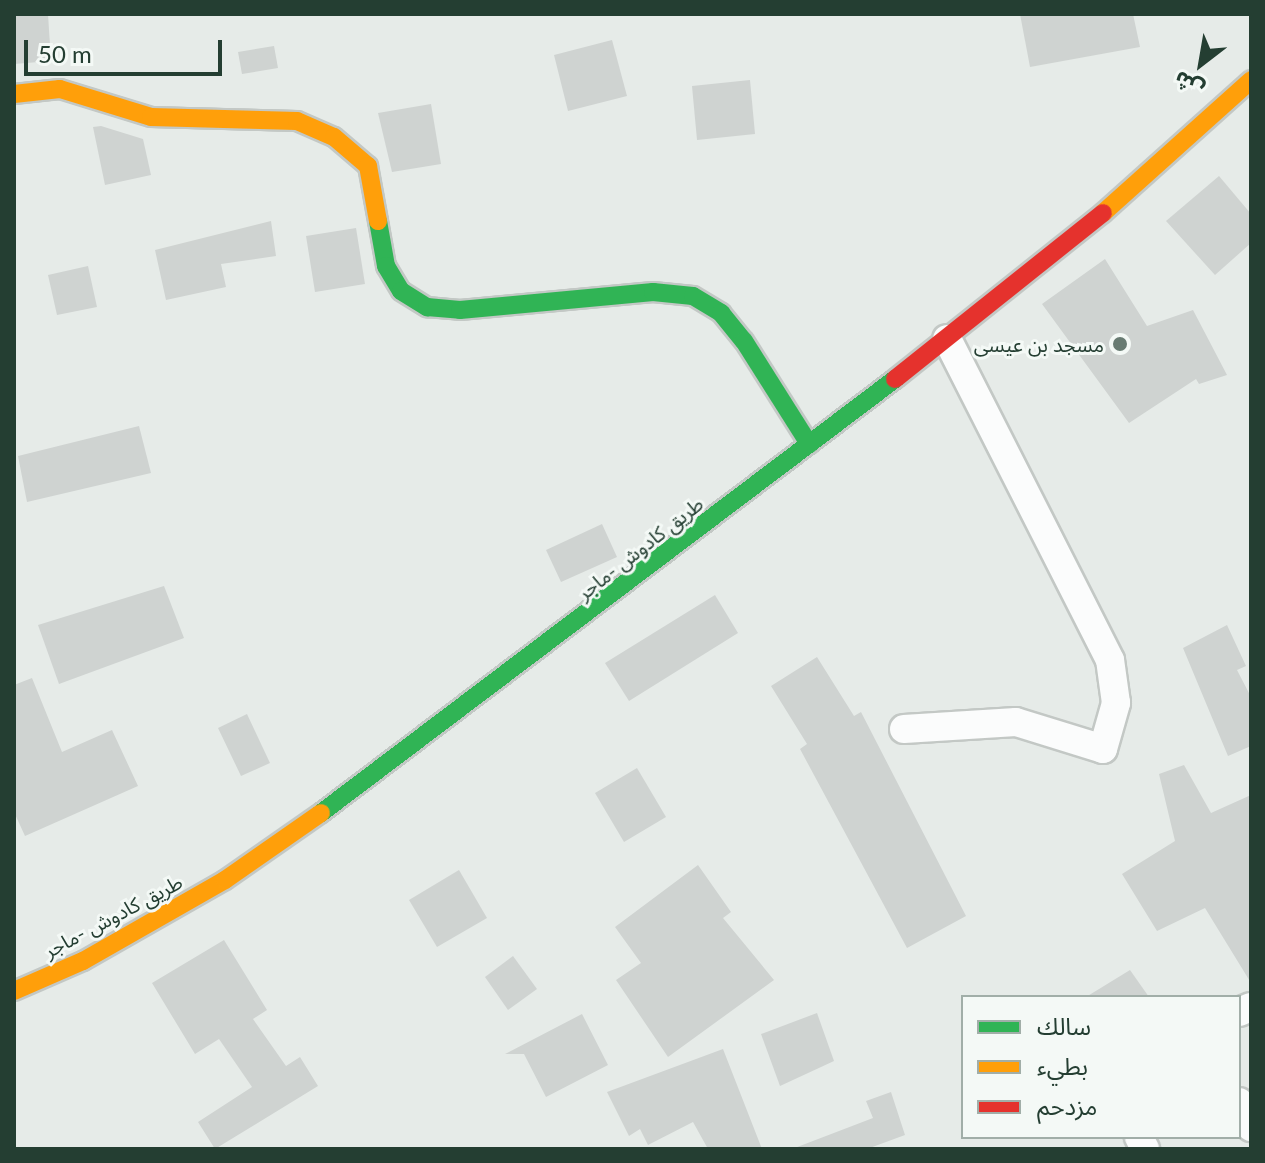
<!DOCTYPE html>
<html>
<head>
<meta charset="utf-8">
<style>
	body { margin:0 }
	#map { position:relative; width:1265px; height:1163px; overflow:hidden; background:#e6ebe8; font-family:Lato,"Noto Sans Arabic",sans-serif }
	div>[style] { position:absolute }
	.building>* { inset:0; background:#cfd3d1 }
	.roads { filter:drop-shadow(2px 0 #c3c8c5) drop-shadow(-2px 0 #c3c8c5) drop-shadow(0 2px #c3c8c5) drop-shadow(0 -2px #c3c8c5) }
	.street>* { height:28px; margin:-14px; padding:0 14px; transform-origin:14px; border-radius:14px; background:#fbfcfc }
	.fast>* { height:18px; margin:-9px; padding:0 9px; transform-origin:9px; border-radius:9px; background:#30b455 }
	.slow>* { height:18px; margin:-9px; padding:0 9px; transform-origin:9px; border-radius:9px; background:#ff9f0a }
	.jam>* { height:18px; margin:-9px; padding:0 9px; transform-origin:9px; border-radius:9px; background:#e5322d }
	.dots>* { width:22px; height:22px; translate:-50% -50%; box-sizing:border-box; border:4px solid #f4f9f6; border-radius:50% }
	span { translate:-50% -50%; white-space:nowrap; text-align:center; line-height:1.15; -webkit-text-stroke:6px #f4f9f6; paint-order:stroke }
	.poi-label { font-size:20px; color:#243e32 }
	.right { translate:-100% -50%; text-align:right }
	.street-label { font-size:20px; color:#243e32 }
	.frame { position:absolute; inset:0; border:16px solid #243e32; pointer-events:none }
	.legend { position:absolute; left:961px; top:995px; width:280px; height:144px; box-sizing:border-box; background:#f4f9f6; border:2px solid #a1aea8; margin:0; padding:10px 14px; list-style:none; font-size:24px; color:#243e32 }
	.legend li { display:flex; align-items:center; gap:16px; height:40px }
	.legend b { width:40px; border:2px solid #a1aea8 }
	.north { position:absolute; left:1161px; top:24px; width:80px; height:80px; -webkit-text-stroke:6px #f4f9f6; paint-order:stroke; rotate:211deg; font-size:22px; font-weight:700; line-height:32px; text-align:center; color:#243e32 }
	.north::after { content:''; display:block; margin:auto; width:28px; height:36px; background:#243e32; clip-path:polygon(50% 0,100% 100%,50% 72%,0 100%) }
	.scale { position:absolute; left:24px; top:40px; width:198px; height:36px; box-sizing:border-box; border:4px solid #243e32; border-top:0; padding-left:10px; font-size:24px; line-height:28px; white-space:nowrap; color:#243e32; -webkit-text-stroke:6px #f4f9f6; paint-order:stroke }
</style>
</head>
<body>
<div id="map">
	<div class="building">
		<div style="clip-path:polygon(14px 14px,48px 14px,51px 61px,14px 64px)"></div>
		<div style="clip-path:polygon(1020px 14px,1133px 14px,1140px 47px,1030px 67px)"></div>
		<div style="clip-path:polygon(612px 40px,627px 96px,568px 111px,554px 55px)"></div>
		<div style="clip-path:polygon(274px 46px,278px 68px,242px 74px,238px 52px)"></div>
		<div style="clip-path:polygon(750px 80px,755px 134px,697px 140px,692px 86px)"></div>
		<div style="clip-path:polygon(431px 104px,441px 164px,392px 172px,378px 113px)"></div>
		<div style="clip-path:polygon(101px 126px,143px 139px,151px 175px,105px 185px,93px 127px)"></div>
		<div style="clip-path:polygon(1219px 176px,1251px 214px,1251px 243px,1215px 275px,1166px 221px)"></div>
		<div style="clip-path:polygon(271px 221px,276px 256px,221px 264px,226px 287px,166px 300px,155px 250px)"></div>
		<div style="clip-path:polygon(356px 228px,365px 284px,315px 292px,306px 236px)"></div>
		<div style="clip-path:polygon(1105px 259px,1147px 326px,1193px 310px,1227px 375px,1199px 384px,1196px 379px,1129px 423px,1042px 304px)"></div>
		<div style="clip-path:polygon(88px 266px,97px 307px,57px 315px,48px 275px)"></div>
		<div style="clip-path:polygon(139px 426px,151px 473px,27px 502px,18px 456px)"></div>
		<div style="clip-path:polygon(602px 524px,617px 557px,561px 582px,546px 550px)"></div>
		<div style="clip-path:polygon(164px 586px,184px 638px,59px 684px,38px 625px)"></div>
		<div style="clip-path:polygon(715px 595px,738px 633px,629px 701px,605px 663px)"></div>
		<div style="clip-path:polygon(1227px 625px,1246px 666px,1237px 670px,1251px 697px,1251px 746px,1228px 756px,1183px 648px)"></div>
		<div style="clip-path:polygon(817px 657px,854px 716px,861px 712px,966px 916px,907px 948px,800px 749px,807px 744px,771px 686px)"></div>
		<div style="clip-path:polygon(32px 678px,62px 752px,112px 730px,138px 786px,25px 836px,14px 812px,14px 685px)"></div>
		<div style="clip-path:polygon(247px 714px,270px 763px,241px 776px,218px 728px)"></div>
		<div style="clip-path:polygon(1184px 765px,1211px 813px,1251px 795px,1251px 983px,1205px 908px,1157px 931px,1122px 874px,1175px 841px,1159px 774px)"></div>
		<div style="clip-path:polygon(637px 768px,666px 817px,624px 842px,595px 793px)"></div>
		<div style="clip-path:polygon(698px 865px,731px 912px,723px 918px,774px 980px,668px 1057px,616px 980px,641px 963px,615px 927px)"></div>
		<div style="clip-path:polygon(459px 870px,487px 918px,437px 947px,409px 900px)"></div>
		<div style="clip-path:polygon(224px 940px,267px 1010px,253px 1019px,286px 1066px,300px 1057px,318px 1086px,215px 1149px,198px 1122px,252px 1087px,219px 1039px,195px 1054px,152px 983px)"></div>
		<div style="clip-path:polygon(513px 956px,537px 989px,508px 1010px,485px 977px)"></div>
		<div style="clip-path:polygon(1130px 970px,1149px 997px,1086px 997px)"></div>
		<div style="clip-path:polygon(817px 1013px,834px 1061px,780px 1086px,761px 1034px)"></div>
		<div style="clip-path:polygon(582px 1014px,608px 1065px,546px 1097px,524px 1054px,505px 1054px)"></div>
		<div style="clip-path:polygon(723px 1049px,762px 1149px,708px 1149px,693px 1122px,648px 1145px,640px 1129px,629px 1136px,607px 1092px)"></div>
		<div style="clip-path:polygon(891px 1092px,905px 1135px,867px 1149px,792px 1149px,873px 1118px,866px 1101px)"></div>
	</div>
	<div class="roads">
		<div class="street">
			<div style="left:904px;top:729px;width:112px;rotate:-3.6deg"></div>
			<div style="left:1016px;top:722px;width:91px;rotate:17.2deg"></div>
			<div style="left:1103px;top:749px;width:48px;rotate:-74.2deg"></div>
			<div style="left:1116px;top:703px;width:43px;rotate:-97.9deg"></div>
			<div style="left:1110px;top:660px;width:360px;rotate:-116.9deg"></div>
			<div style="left:1239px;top:1012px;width:13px;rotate:-23deg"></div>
			<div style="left:1239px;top:1102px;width:28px;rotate:64deg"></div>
			<div style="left:1139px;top:1137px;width:13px;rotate:63deg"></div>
		</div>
		<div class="fast">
			<div style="left:378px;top:221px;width:46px;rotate:79.9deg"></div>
			<div style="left:386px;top:266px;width:29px;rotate:59deg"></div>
			<div style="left:401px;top:291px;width:31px;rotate:32deg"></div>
			<div style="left:427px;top:307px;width:33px;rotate:5deg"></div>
			<div style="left:460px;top:310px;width:194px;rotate:-5.3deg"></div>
			<div style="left:653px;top:292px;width:40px;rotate:5.7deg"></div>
			<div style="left:693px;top:296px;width:33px;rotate:31deg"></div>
			<div style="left:721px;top:313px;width:36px;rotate:51deg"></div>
			<div style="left:744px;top:341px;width:122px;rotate:57.7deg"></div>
			<div style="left:321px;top:813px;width:720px;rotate:-37.09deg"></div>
		</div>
		<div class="slow">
			<div style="left:14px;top:94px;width:46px;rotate:-6.2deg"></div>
			<div style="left:60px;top:89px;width:95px;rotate:17.1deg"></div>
			<div style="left:151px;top:117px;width:146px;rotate:1.6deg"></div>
			<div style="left:297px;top:121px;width:40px;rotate:23.4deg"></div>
			<div style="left:334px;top:137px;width:45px;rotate:40.5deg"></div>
			<div style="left:368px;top:166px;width:56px;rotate:79.7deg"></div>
			<div style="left:1103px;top:213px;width:199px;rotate:-41.9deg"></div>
			<div style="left:14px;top:991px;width:75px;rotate:-23.5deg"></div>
			<div style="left:83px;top:961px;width:163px;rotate:-29.7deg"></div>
			<div style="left:225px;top:880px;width:117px;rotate:-34.9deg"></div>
		</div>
		<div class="jam">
			<div style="left:895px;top:379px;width:266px;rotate:-38.6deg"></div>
		</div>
	</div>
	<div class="dots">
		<div style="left:1120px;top:344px;background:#687b72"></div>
	</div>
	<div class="poi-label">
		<span class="right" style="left:1104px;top:344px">مسجد بن عيسى</span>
	</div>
	<div class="street-label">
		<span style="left:640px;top:548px;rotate:-38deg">طريق كادوش -ماجر</span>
		<span style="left:113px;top:916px;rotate:-28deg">طريق كادوش -ماجر</span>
	</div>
	<div class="frame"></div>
	<ul class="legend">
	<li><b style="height:10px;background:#30b455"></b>سالك</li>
	<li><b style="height:10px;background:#ff9f0a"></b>بطيء</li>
	<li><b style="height:10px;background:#e5322d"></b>مزدحم</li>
	</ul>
	<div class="north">ش</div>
	<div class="scale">50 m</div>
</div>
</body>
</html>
